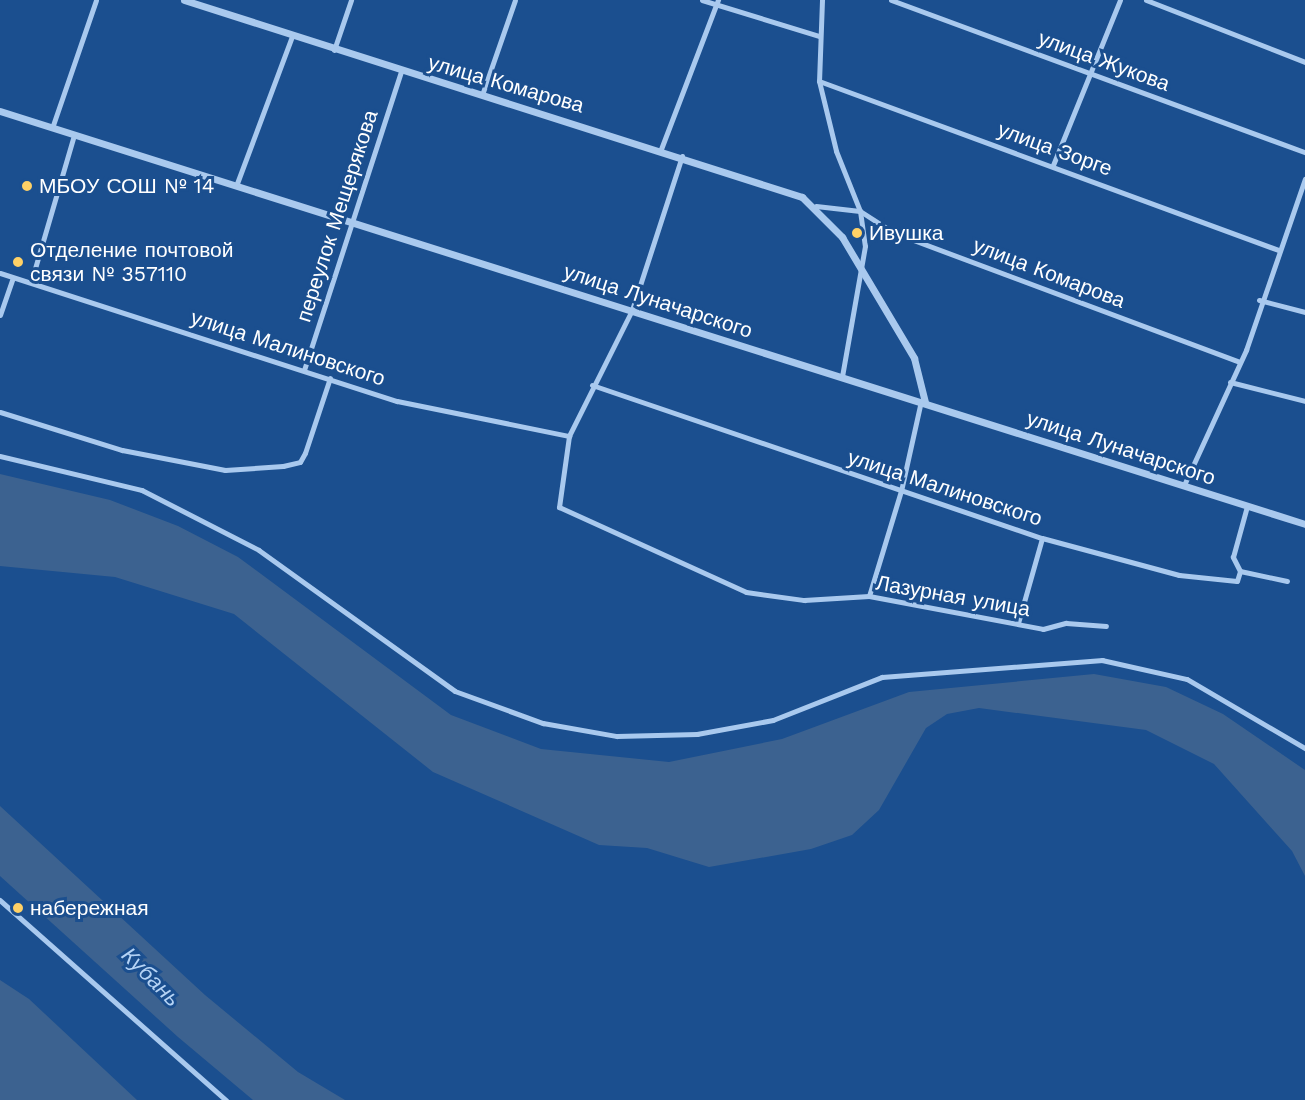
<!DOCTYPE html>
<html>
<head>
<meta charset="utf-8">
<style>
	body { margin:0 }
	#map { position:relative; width:1305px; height:1100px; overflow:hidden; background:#1b4f8f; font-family:"Work Sans",sans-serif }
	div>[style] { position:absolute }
	.water>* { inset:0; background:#3c6290 }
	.pedestrian>* { height:4.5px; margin:-2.25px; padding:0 2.25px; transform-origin:2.25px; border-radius:2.25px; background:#a9c9ee }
	.minor>* { height:5px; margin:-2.5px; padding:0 2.5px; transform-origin:2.5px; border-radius:2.5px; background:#a9c9ee }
	.tertiary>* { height:7px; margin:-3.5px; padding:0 3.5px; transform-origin:3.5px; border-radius:3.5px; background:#a9c9ee }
	.dots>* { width:16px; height:16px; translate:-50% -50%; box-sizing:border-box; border:3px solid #1b4f8f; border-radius:50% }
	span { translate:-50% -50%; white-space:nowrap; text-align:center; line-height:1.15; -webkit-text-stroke:6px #1b4f8f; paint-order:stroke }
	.street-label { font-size:21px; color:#fff }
	.poi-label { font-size:21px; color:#fff }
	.left { translate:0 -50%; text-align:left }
	.water-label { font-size:22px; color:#b5d3f5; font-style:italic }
</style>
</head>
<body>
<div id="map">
	<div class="water">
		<div style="clip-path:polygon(0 474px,110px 500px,178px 526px,238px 557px,451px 715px,541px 749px,669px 762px,782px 739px,909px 692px,1094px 674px,1166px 687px,1223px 714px,1305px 770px,1305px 876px,1292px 851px,1214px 764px,1146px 730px,979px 708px,947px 714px,926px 728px,879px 810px,852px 835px,811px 849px,709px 867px,647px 848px,599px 845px,433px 772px,234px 614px,115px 577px,0 566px)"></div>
		<div style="clip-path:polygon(0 806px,205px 995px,298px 1072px,345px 1100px,253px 1100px,178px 1037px,0 876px)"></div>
		<div style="clip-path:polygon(0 980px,29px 999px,137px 1100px,0 1100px)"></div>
	</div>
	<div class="pedestrian">
		<div style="left:0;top:456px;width:146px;rotate:13.5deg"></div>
		<div style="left:142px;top:490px;width:131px;rotate:27.1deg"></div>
		<div style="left:259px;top:550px;width:241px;rotate:35.7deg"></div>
		<div style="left:455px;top:691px;width:94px;rotate:20deg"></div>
		<div style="left:543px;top:723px;width:75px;rotate:10deg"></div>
		<div style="left:617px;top:736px;width:80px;rotate:-1.4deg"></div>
		<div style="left:697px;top:734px;width:77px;rotate:-10.4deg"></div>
		<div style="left:773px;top:720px;width:117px;rotate:-21.5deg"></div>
		<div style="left:882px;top:677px;width:221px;rotate:-4.4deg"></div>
		<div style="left:1102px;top:660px;width:87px;rotate:12.6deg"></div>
		<div style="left:1187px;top:679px;width:137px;rotate:30.3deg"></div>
		<div style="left:0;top:900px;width:302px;rotate:41.5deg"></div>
	</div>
	<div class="minor">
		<div style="left:702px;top:0;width:122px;rotate:17.1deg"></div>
		<div style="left:822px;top:0;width:81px;rotate:92.1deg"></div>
		<div style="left:819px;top:81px;width:72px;rotate:76.3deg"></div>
		<div style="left:836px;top:151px;width:65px;rotate:68.2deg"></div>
		<div style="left:860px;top:211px;width:35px;rotate:82deg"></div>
		<div style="left:865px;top:246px;width:133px;rotate:100deg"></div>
		<div style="left:891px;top:0;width:441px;rotate:20.2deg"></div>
		<div style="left:1146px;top:0;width:171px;rotate:21.3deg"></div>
		<div style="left:334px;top:50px;width:53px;rotate:-71.2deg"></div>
		<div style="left:819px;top:81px;width:490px;rotate:20.2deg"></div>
		<div style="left:483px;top:92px;width:97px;rotate:-70.8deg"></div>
		<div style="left:52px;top:128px;width:135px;rotate:-71deg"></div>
		<div style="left:661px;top:149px;width:160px;rotate:-69.1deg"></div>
		<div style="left:682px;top:156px;width:162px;rotate:108deg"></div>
		<div style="left:632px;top:310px;width:141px;rotate:116.6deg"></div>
		<div style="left:569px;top:436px;width:72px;rotate:98deg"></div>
		<div style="left:559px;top:507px;width:205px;rotate:24.4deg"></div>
		<div style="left:746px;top:592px;width:59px;rotate:7.9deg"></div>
		<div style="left:804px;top:600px;width:65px;rotate:-3.5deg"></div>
		<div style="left:869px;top:596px;width:177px;rotate:10.7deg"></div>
		<div style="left:1043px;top:629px;width:24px;rotate:-15deg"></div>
		<div style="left:1066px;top:623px;width:40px;rotate:4.3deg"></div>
		<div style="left:1053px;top:165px;width:178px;rotate:-67.9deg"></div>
		<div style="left:236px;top:186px;width:160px;rotate:-69.5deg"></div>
		<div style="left:816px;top:206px;width:44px;rotate:6.5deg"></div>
		<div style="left:860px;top:211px;width:38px;rotate:33deg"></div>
		<div style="left:892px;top:232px;width:371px;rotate:20.5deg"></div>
		<div style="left:0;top:273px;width:417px;rotate:17.9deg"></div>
		<div style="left:397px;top:401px;width:176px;rotate:11.5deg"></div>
		<div style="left:31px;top:282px;width:153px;rotate:-73.7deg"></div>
		<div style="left:1259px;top:300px;width:48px;rotate:14.6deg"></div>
		<div style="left:0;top:315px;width:39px;rotate:-71deg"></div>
		<div style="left:304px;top:370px;width:314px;rotate:-72deg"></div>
		<div style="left:1230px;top:382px;width:77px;rotate:14.2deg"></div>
		<div style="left:592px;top:385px;width:475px;rotate:18.8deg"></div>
		<div style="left:1042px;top:538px;width:142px;rotate:15.1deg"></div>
		<div style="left:1179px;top:575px;width:58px;rotate:5.9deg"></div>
		<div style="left:1237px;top:581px;width:10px;rotate:-73deg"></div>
		<div style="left:1240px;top:571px;width:48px;rotate:12deg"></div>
		<div style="left:0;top:412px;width:128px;rotate:17.3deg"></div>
		<div style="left:122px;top:450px;width:105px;rotate:11deg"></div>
		<div style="left:225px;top:470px;width:58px;rotate:-3.9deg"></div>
		<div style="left:283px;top:466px;width:17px;rotate:-13deg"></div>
		<div style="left:300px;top:462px;width:10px;rotate:-61deg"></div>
		<div style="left:305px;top:453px;width:79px;rotate:-71.6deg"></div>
		<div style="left:1184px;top:485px;width:149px;rotate:-65.3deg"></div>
		<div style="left:1246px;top:350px;width:181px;rotate:-71deg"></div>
		<div style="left:1240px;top:571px;width:16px;rotate:-117deg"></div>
		<div style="left:1233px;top:557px;width:53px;rotate:-74.6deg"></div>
		<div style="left:869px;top:596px;width:110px;rotate:-73.1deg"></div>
		<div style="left:901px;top:491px;width:92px;rotate:-77.5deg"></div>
		<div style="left:1018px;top:623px;width:88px;rotate:-74.2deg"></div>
	</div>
	<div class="tertiary">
		<div style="left:184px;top:0;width:649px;rotate:17.68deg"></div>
		<div style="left:802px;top:197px;width:57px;rotate:45deg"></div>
		<div style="left:842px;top:237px;width:141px;rotate:59.2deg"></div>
		<div style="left:914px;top:358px;width:45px;rotate:76deg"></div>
		<div style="left:0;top:111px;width:1369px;rotate:17.56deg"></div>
	</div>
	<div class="dots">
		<div style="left:27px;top:186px;background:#ffd166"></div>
		<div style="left:857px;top:233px;background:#ffd166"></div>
		<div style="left:18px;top:262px;background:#ffd166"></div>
		<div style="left:18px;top:908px;background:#ffd166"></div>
	</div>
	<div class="street-label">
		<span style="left:1104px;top:61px;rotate:20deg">улица Жукова</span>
		<span style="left:506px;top:84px;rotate:16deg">улица Комарова</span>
		<span style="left:1055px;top:149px;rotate:20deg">улица Зорге</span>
		<span style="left:337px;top:216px;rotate:-72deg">переулок Мещерякова</span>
		<span style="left:1049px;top:273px;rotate:21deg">улица Комарова</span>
		<span style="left:658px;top:301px;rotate:18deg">улица Луначарского</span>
		<span style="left:288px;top:348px;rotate:18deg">улица Малиновского</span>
		<span style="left:1121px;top:448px;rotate:18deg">улица Луначарского</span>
		<span style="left:945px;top:488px;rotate:18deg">улица Малиновского</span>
		<span style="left:953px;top:596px;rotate:10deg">Лазурная улица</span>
	</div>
	<div class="poi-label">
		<span class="left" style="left:39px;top:186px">МБОУ СОШ № 14</span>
		<span class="left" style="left:869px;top:233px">Ивушка</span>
		<span class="left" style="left:30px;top:262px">Отделение почтовой<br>связи № 357110</span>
		<span class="left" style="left:30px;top:908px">набережная</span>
	</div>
	<div class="water-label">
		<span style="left:151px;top:977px;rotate:45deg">Кубань</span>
	</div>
</div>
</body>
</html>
